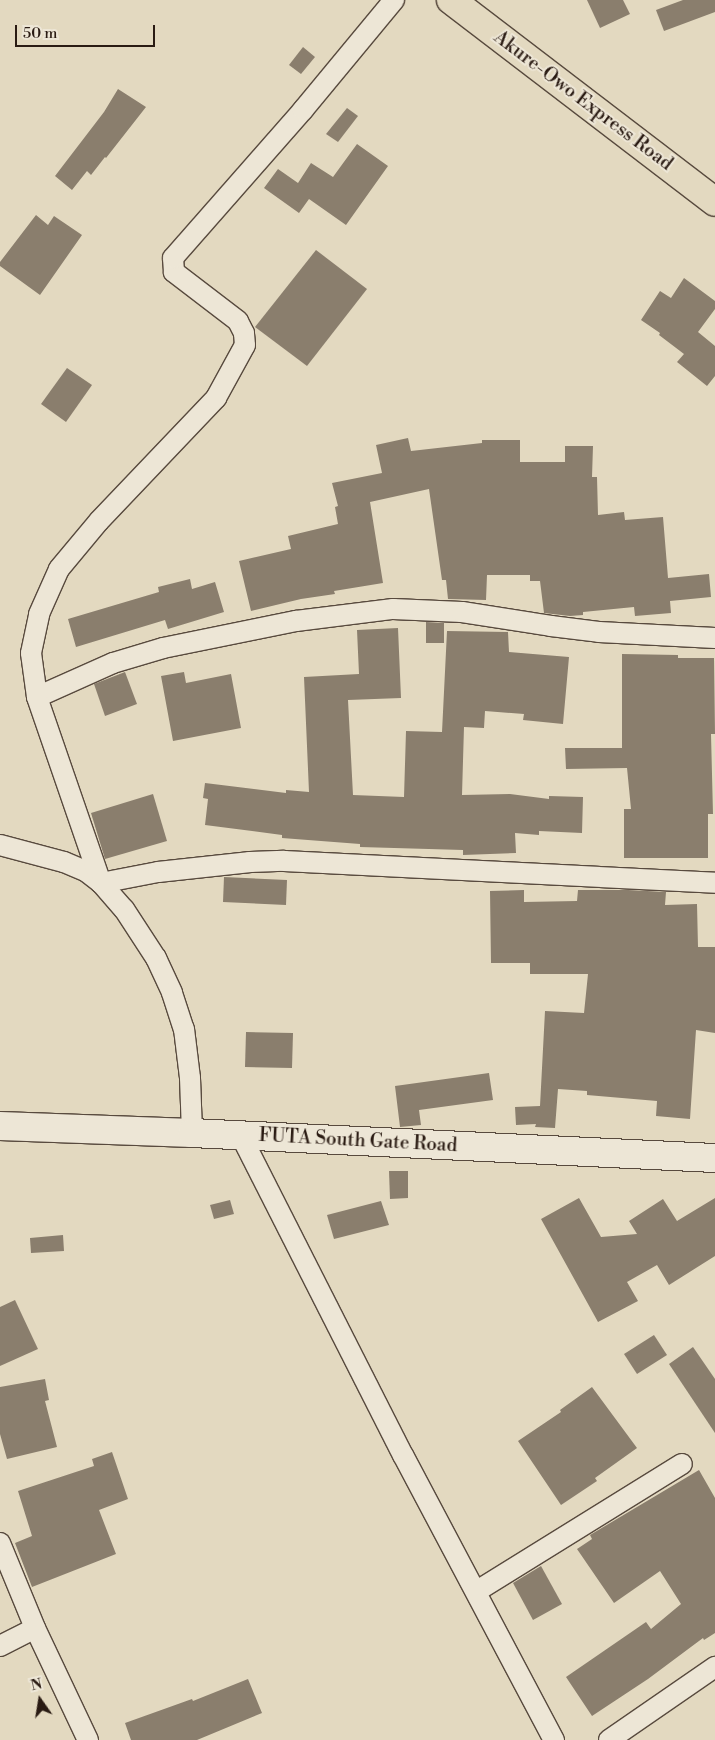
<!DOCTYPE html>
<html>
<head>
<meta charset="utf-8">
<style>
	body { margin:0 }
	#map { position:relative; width:715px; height:1740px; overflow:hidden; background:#e3d9c0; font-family:"Libre Bodoni",serif }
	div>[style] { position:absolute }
	.building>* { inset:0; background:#8a7e6d }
	.roads { filter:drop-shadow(1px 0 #584a3e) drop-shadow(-1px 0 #584a3e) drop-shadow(0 1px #584a3e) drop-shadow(0 -1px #584a3e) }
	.street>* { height:20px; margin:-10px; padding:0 10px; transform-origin:10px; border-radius:10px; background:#ede6d6 }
	.secondary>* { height:28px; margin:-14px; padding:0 14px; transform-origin:14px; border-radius:14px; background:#ede6d6 }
	.highway>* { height:28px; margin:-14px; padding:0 14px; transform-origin:14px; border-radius:14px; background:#e3d9c0 }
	span { translate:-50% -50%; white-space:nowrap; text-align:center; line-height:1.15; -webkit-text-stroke:4px #ede6d6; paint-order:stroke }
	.street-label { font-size:19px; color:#2a1b13 }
	.north { position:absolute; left:15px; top:1675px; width:50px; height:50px; -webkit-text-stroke:4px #ede6d6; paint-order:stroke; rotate:347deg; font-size:14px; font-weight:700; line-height:20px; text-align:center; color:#2a1b13 }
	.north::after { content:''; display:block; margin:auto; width:18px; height:22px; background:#2a1b13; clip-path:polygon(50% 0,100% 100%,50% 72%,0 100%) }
	.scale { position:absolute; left:15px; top:25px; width:140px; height:22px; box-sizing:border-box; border:2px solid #2a1b13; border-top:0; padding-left:6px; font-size:15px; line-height:18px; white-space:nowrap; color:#2a1b13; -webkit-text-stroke:4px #ede6d6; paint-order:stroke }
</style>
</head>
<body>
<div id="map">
	<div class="building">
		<div style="clip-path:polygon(587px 0,623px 0,630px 14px,600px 28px)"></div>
		<div style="clip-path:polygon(683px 0,715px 0,715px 12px,664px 31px,656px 10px)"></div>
		<div style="clip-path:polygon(303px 47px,315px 57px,301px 74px,289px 65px)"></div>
		<div style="clip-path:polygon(118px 89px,146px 107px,106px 158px,105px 157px,91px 175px,87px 171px,72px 190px,55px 176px,104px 112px)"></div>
		<div style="clip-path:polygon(347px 108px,358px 116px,338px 142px,326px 134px)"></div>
		<div style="clip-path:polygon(357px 144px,388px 166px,346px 225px,309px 199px,299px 213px,264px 188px,278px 169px,298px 183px,311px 163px,333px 177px)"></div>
		<div style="clip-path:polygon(36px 215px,48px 225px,54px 216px,82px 235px,40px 295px,0 266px,0 262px)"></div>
		<div style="clip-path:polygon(316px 250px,367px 289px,307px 366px,255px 327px)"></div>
		<div style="clip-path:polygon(684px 278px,715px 301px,715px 309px,698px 332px,715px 346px,715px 376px,707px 386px,677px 362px,684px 354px,659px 335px,660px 333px,641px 320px,660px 291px,671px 298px)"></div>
		<div style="clip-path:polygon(67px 368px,92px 385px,66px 422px,41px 404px)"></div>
		<div style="clip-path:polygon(408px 438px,411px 451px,482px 443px,482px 440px,520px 440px,520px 462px,565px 462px,565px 446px,593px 446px,592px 477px,597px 477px,598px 515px,624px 512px,625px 520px,663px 517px,668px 578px,709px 574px,711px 597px,670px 601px,671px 613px,635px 616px,634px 607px,583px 612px,583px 615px,570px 616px,544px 613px,540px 581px,530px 581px,530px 575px,487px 575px,486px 600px,448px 599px,446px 580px,442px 580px,429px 489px,370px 502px,383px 583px,334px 591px,335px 594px,301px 599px,251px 611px,239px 561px,291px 549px,288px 536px,338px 524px,335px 507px,338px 506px,332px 483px,382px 473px,376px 445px)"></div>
		<div style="clip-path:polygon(190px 579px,192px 589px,215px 582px,224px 612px,168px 629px,165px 620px,76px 647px,68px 619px,159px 592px,158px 587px)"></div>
		<div style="clip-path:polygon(426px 622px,444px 623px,444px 643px,426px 643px)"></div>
		<div style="clip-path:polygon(398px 628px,401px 698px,348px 700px,353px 795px,404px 797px,406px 731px,442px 732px,447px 631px,508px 632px,509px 652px,569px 657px,563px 724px,523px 720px,524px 714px,485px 711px,484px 728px,464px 727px,462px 795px,510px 794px,549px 799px,549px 796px,583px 797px,582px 833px,539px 831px,539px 835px,515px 833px,516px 853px,463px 855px,463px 850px,360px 847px,360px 844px,282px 838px,282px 835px,205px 825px,208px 799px,203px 798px,205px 783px,286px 793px,286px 790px,309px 792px,304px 677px,359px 674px,357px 630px)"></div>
		<div style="clip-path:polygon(622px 654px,678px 655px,678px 658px,714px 658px,715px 734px,711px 734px,713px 814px,708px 814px,708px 858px,624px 858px,624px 809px,631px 809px,627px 768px,566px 769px,565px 748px,622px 748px)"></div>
		<div style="clip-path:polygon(125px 672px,137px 704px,105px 716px,94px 684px)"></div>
		<div style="clip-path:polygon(184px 672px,186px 683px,231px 674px,241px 728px,173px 741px,161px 676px)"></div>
		<div style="clip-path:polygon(153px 794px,167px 841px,105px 859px,91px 813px)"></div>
		<div style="clip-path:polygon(224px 877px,287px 880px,286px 905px,223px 902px)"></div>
		<div style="clip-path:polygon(524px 890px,524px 902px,577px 901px,578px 890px,628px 890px,666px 892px,665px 905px,697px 904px,698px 947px,715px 947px,715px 1033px,696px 1030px,690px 1119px,656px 1116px,657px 1101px,587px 1095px,587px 1091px,558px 1089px,555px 1128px,535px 1127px,536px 1124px,516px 1125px,515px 1107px,540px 1106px,545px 1011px,584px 1013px,588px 974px,530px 974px,530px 963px,491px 963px,490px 891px)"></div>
		<div style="clip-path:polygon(246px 1032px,293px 1033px,292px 1068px,245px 1067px)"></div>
		<div style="clip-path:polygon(489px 1073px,493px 1100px,419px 1110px,421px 1125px,400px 1127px,395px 1086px)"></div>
		<div style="clip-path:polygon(389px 1171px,408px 1171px,408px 1198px,390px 1199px)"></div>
		<div style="clip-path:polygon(579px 1198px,601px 1237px,637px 1234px,629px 1221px,663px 1199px,677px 1221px,715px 1198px,715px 1256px,669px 1285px,657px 1265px,627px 1282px,638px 1301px,598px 1322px,541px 1219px)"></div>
		<div style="clip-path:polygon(230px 1200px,234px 1214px,214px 1219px,210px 1205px)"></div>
		<div style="clip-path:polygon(381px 1201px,389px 1225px,334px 1239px,327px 1215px)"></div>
		<div style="clip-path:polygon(63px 1235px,64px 1251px,31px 1253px,30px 1238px)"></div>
		<div style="clip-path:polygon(15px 1300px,38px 1349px,0 1366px,0 1307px)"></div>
		<div style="clip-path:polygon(654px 1335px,667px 1355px,637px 1374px,624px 1354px)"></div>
		<div style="clip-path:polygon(693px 1347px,715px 1379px,715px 1433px,669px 1364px)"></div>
		<div style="clip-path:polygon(45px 1379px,49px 1400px,45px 1401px,57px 1447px,7px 1459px,0 1434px,0 1387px)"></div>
		<div style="clip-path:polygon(592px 1387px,637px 1448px,595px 1478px,597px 1481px,561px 1505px,518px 1441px,561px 1412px,560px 1410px)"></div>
		<div style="clip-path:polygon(112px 1452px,128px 1499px,99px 1510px,116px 1554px,32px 1587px,15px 1543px,32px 1536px,18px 1491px,94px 1466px,92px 1459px)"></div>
		<div style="clip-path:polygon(699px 1470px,715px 1498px,715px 1633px,704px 1640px,703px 1638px,648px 1679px,592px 1716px,566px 1677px,646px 1622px,651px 1629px,681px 1604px,660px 1571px,614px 1603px,577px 1549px,592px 1539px,590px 1535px)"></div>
		<div style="clip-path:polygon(541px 1566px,562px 1604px,533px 1620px,513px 1583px)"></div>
		<div style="clip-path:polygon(248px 1679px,262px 1713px,197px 1740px,131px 1740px,125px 1723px,192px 1699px,193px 1701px)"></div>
	</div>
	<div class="roads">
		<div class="street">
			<div style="left:37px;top:697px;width:83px;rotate:-24.1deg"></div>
			<div style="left:113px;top:663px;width:52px;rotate:-16.7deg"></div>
			<div style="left:163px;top:648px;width:136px;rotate:-11.5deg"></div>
			<div style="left:296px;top:621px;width:98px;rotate:-7.1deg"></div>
			<div style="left:393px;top:609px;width:69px;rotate:2.5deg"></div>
			<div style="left:462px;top:612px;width:90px;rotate:8.9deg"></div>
			<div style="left:551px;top:626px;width:48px;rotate:7.1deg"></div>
			<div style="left:599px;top:632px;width:116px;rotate:3deg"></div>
			<div style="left:0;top:845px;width:66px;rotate:14.9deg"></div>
			<div style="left:64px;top:862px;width:25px;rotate:23deg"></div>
			<div style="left:87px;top:872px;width:18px;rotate:38deg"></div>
			<div style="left:101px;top:883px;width:35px;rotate:49deg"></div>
			<div style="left:124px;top:909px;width:59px;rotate:56.9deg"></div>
			<div style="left:156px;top:958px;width:38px;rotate:65deg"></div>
			<div style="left:172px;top:993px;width:38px;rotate:72deg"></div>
			<div style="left:184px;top:1029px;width:49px;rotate:83deg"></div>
			<div style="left:190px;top:1078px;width:55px;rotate:87.9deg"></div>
			<div style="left:101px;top:883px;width:197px;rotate:-109deg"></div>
			<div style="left:37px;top:697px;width:44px;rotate:-97.8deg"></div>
			<div style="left:31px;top:653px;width:40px;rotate:-78deg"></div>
			<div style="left:39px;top:614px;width:49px;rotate:-66deg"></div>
			<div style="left:59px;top:569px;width:62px;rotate:-50.2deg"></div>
			<div style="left:99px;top:521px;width:170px;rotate:-46.4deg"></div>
			<div style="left:216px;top:398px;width:60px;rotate:-61.3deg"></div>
			<div style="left:245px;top:345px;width:12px;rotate:-95deg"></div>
			<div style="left:244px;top:333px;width:13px;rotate:-117deg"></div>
			<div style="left:238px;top:321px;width:81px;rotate:-142.6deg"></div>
			<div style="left:174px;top:272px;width:14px;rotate:-94deg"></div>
			<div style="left:173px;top:258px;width:197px;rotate:-48.7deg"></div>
			<div style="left:303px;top:110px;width:143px;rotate:-50.4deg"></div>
			<div style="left:101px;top:883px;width:58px;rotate:-10.9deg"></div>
			<div style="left:158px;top:872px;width:93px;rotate:-6.2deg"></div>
			<div style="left:250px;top:862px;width:34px;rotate:-2deg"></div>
			<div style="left:284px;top:861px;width:432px;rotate:2.9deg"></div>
			<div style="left:241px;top:1136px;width:358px;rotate:63.1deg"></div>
			<div style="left:403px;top:1455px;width:323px;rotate:62.1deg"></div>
			<div style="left:0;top:1543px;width:92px;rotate:67.6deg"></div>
			<div style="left:35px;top:1628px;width:124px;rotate:64.7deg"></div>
			<div style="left:477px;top:1591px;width:241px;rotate:-31.8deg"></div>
			<div style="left:0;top:1646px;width:39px;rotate:-27deg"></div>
			<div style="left:609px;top:1740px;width:129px;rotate:-34.6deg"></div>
		</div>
		<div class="secondary">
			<div style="left:0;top:1126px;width:192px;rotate:2.1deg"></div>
			<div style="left:192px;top:1133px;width:524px;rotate:2.74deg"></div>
		</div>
		<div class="highway">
			<div style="left:451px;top:0;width:332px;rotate:37.4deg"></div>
		</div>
	</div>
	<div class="street-label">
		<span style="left:583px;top:101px;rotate:37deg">Akure-Owo Express Road</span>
		<span style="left:358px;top:1141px;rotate:3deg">FUTA South Gate Road</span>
	</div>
	<div class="north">N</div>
	<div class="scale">50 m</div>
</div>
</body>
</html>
